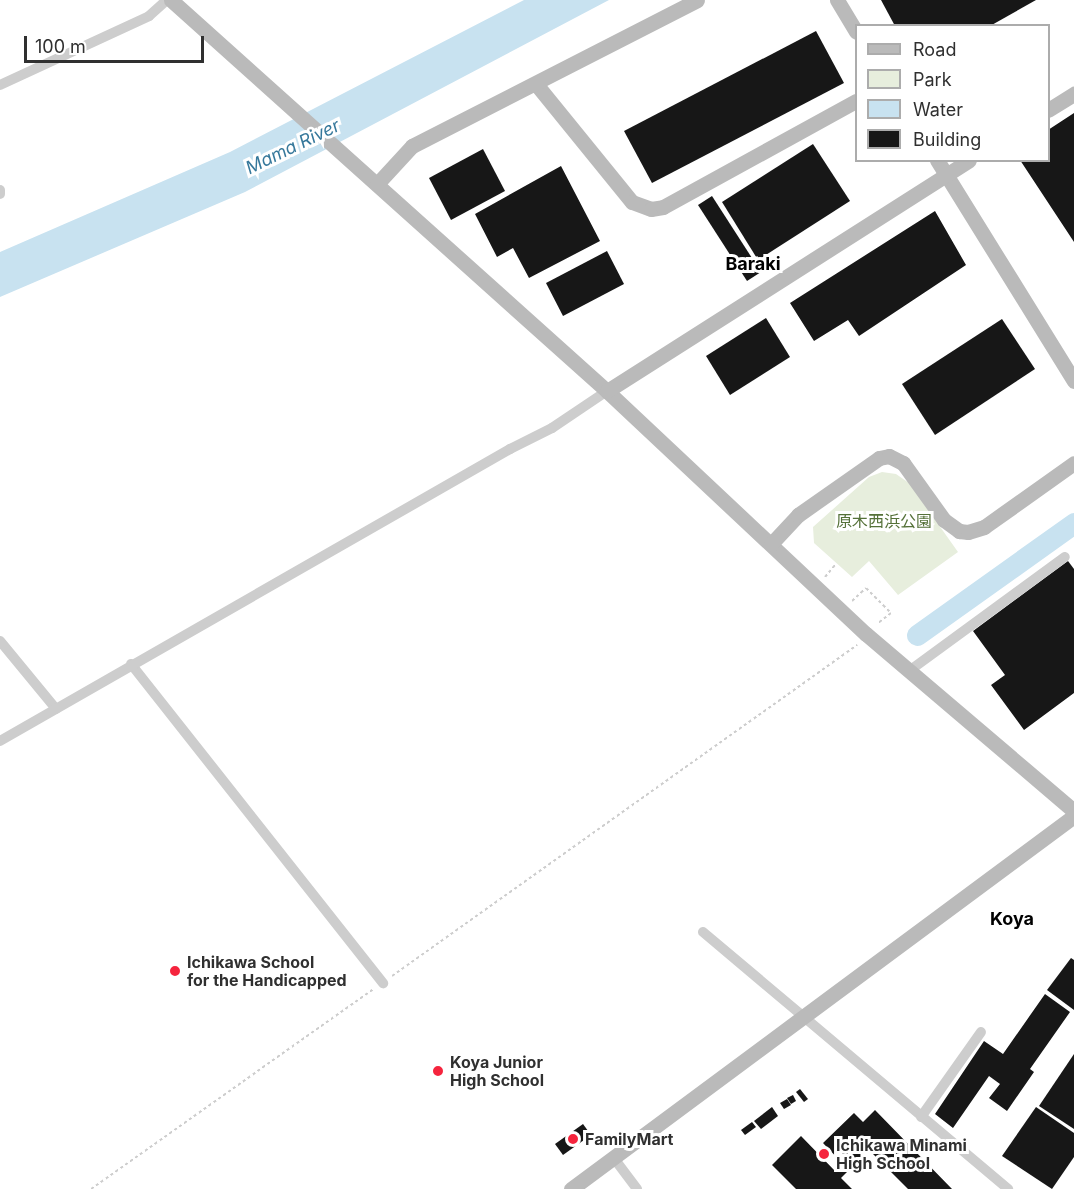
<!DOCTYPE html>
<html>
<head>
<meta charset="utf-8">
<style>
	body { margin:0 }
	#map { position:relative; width:1074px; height:1189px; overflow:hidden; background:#fff; font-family:Inter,"Noto Sans JP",sans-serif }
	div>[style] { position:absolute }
	.green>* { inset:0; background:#e7eedd }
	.water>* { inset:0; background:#c8e2f0 }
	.river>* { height:21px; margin:-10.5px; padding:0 10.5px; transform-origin:10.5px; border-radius:10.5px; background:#c8e2f0 }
	.building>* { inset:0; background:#171717 }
	.path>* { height:2px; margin-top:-1px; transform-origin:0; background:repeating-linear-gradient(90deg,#cdcdcd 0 3px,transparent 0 6px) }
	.street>* { height:10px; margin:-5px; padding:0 5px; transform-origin:5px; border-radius:5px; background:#cdcdcd }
	.secondary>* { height:15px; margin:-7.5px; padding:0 7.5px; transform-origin:7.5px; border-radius:7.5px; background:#bababa }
	.dots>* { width:16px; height:16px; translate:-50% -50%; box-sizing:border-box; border:3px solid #fff; border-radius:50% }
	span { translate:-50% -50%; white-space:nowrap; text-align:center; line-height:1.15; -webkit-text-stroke:6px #fff; paint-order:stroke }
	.park-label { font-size:16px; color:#557139 }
	.poi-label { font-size:16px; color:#303030; font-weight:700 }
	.left { translate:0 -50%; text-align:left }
	.water-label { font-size:18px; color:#36789b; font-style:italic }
	.neighbourhood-label { font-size:18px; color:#000; font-weight:700 }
	.legend { position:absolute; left:855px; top:24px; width:195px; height:138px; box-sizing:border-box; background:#fff; border:2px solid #acacac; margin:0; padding:8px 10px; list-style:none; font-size:18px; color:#303030 }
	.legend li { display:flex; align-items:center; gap:12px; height:30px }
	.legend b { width:30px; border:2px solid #acacac }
	.scale { position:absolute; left:24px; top:36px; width:180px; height:27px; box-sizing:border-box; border:3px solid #303030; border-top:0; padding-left:8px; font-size:18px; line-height:21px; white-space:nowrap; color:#303030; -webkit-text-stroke:4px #fff; paint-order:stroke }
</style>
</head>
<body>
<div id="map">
	<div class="green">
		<div style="clip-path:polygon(882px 472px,896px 474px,909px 483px,958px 552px,898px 595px,869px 561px,852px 577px,814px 543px,813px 527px,869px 477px)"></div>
	</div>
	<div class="water">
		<div style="clip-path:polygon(524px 0,609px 0,245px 192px,0 297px,0 252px,230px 152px)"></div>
	</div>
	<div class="river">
		<div style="left:917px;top:635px;width:193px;rotate:-35.5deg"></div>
	</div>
	<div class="building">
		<div style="clip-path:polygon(881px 0,1036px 0,990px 26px,895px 26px)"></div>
		<div style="clip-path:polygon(816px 31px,844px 83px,652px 183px,624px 131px)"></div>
		<div style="clip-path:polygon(1074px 113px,1074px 242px,1020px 160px,1048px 160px,1048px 130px)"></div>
		<div style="clip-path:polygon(813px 144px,850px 201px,758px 260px,722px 202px)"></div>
		<div style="clip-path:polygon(483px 149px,505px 191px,451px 220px,429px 178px)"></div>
		<div style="clip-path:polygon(561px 166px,600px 241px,529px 278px,513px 248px,497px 257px,475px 214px)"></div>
		<div style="clip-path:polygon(712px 196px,761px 272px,747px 281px,698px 205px)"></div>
		<div style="clip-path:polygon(935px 211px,966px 265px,859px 336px,848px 320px,814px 341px,790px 303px)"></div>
		<div style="clip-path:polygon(607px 251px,624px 284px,563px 316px,546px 283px)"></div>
		<div style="clip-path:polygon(766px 318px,790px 357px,730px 395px,706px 356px)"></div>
		<div style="clip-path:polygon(1002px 319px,1035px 369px,935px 435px,902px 384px)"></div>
		<div style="clip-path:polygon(1068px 561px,1074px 569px,1074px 693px,1024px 730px,991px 685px,1005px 675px,973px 631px)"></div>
		<div style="clip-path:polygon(1071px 958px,1074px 960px,1074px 1010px,1047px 990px)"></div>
		<div style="clip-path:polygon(1045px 994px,1070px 1012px,1030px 1069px,1034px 1072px,1007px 1111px,989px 1098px,1000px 1084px,989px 1076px,953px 1128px,935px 1114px,984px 1041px,1003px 1054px)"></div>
		<div style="clip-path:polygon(1074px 1054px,1074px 1129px,1039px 1106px)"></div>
		<div style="clip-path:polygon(800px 1089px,808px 1099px,804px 1102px,796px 1092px)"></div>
		<div style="clip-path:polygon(793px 1095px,796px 1101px,791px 1104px,787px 1098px)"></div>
		<div style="clip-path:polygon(787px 1099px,791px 1105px,784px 1109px,780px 1103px)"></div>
		<div style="clip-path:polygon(772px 1107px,778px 1116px,761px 1129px,754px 1121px)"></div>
		<div style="clip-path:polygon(1036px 1107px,1074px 1133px,1074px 1157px,1052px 1189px,1002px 1156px)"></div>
		<div style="clip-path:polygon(875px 1110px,952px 1189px,908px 1189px,869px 1150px,841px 1178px,852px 1189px,796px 1189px,772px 1165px,801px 1136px,835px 1171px,843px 1164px,823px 1143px,854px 1113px,863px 1122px)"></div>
		<div style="clip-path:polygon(752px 1122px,756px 1127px,745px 1135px,741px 1130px)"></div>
		<div style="clip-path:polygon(583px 1124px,591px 1135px,563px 1155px,555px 1144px)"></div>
	</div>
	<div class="path">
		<div style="left:825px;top:577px;width:17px;rotate:-50deg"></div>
		<div style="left:852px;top:601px;width:19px;rotate:-43deg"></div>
		<div style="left:866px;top:588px;width:35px;rotate:45deg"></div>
		<div style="left:891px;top:613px;width:18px;rotate:142deg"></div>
		<div style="left:392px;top:976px;width:571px;rotate:-35.44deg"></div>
		<div style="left:91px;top:1189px;width:346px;rotate:-35.3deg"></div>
	</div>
	<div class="street">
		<div style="left:0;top:85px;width:164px;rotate:-24.8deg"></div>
		<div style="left:149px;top:16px;width:24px;rotate:-42deg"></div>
		<div style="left:0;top:190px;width:4px;rotate:90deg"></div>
		<div style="left:0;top:641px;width:88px;rotate:50.5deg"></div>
		<div style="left:131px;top:664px;width:407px;rotate:51.7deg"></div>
		<div style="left:909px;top:671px;width:193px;rotate:-36.2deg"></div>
		<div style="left:0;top:741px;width:588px;rotate:-29.79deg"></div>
		<div style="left:510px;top:449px;width:47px;rotate:-26.6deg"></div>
		<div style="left:552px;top:428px;width:66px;rotate:-33.9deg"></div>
		<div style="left:703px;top:932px;width:399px;rotate:40.1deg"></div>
		<div style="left:921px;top:1117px;width:104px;rotate:-54.8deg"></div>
		<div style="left:613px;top:1157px;width:40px;rotate:53deg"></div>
	</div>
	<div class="secondary">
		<div style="left:171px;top:0;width:586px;rotate:41.89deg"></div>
		<div style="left:607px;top:391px;width:355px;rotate:43.2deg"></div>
		<div style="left:866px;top:634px;width:273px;rotate:40.4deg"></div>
		<div style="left:837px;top:0;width:37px;rotate:59deg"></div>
		<div style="left:536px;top:84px;width:152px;rotate:50.9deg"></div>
		<div style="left:632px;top:202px;width:20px;rotate:20deg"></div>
		<div style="left:651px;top:209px;width:12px;rotate:-9deg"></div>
		<div style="left:663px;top:207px;width:220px;rotate:-28.8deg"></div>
		<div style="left:1048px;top:110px;width:31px;rotate:-32deg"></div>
		<div style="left:937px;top:160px;width:260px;rotate:58.2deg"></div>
		<div style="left:377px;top:184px;width:52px;rotate:-47.4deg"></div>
		<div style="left:412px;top:146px;width:320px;rotate:-27.1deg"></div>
		<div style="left:607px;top:391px;width:429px;rotate:-32.5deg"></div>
		<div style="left:771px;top:544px;width:40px;rotate:-47deg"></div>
		<div style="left:798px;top:515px;width:99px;rotate:-35.1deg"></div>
		<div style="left:879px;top:458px;width:10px;rotate:-11deg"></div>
		<div style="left:889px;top:456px;width:16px;rotate:27deg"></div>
		<div style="left:903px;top:463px;width:70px;rotate:54.3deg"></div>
		<div style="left:944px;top:520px;width:19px;rotate:36deg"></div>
		<div style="left:959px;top:531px;width:9px;rotate:6deg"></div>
		<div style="left:968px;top:532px;width:17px;rotate:-17deg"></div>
		<div style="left:984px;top:527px;width:110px;rotate:-35.4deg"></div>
		<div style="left:571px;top:1189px;width:626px;rotate:-36.56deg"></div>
	</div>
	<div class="dots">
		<div style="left:175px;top:971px;background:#f5243d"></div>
		<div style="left:438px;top:1071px;background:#f5243d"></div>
		<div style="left:573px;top:1139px;background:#f5243d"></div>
		<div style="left:824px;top:1154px;background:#f5243d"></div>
	</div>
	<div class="park-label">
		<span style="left:884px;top:521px">原木西浜公園</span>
	</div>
	<div class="poi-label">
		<span class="left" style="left:187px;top:971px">Ichikawa School<br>for the Handicapped</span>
		<span class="left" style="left:450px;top:1071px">Koya Junior<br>High School</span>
		<span class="left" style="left:585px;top:1139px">FamilyMart</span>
		<span class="left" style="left:836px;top:1154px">Ichikawa Minami<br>High School</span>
	</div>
	<div class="water-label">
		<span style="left:293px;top:147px;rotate:-26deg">Mama River</span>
	</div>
	<div class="neighbourhood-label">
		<span style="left:753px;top:264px">Baraki</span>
		<span style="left:1012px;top:919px">Koya</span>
	</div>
	<ul class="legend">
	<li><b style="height:8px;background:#bababa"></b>Road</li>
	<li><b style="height:16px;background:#e7eedd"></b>Park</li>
	<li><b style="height:16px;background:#c8e2f0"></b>Water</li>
	<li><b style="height:16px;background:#171717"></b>Building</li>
	</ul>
	<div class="scale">100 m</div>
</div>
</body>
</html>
